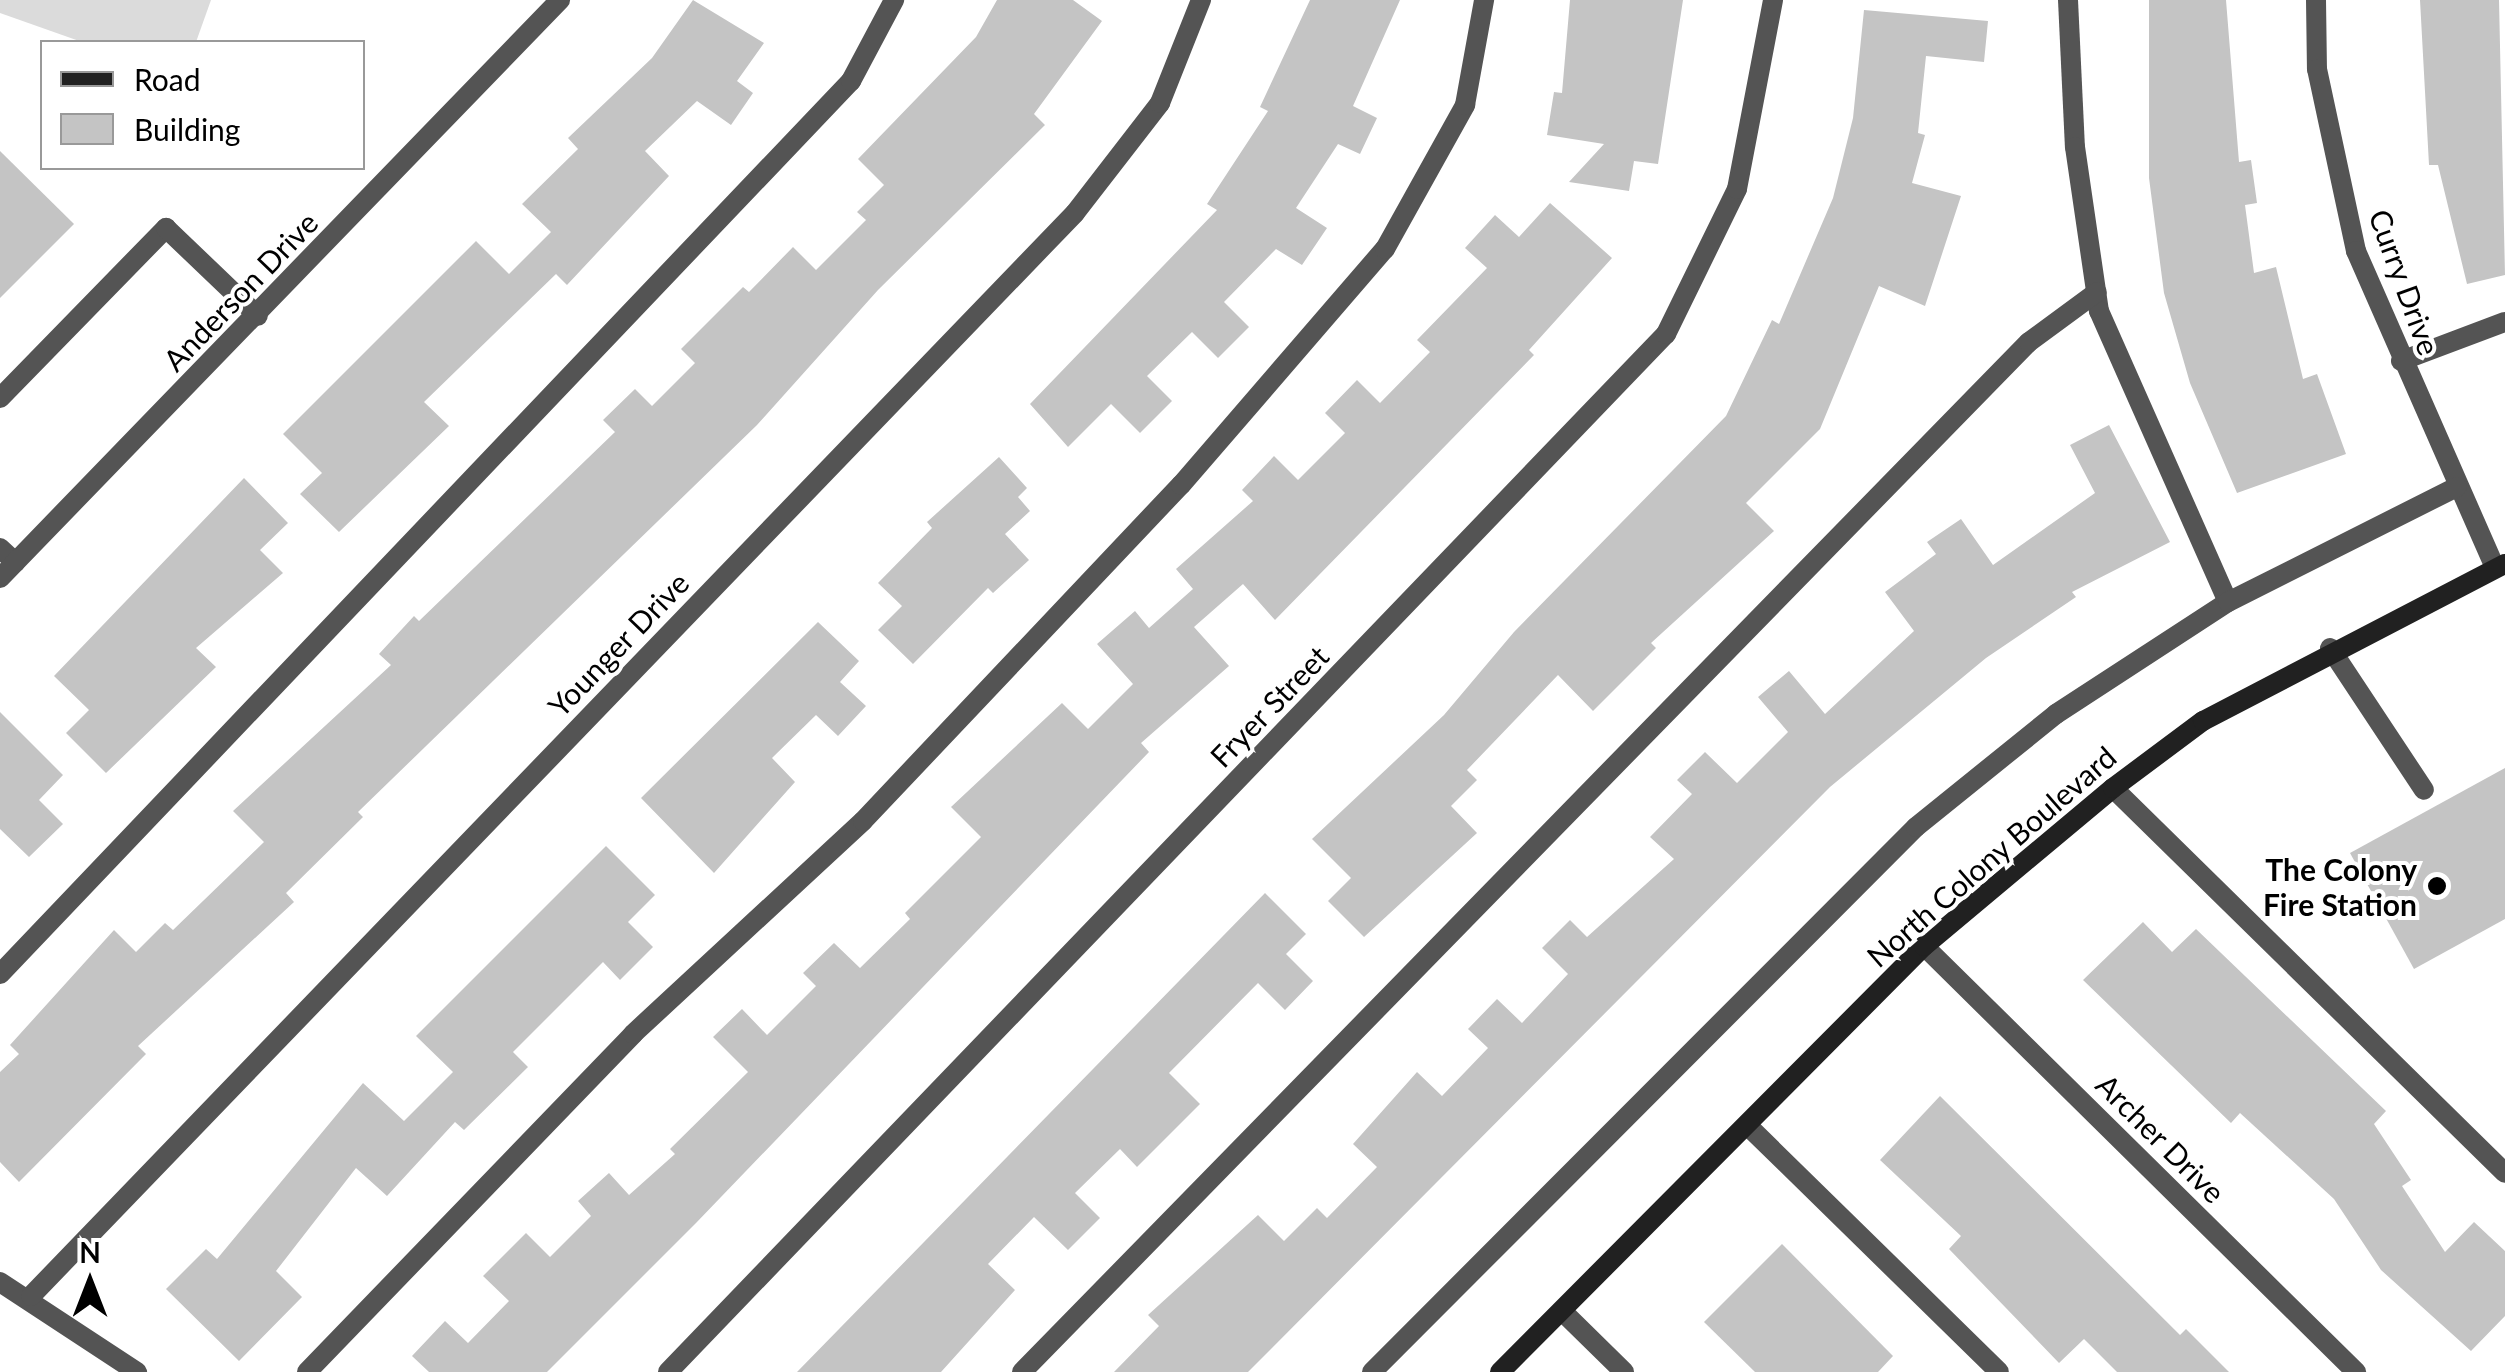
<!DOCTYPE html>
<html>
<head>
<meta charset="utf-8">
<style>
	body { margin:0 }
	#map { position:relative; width:2505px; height:1372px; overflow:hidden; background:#fff; font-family:Lato,sans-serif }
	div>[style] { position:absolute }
	.green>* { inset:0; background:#dbdbdb }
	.building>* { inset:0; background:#c4c4c4 }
	.service>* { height:20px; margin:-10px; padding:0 10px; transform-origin:10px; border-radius:10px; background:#545454 }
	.minor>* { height:20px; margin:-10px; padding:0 10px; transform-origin:10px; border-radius:10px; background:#545454 }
	.secondary>* { height:20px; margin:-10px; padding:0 10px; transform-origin:10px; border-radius:10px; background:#212121 }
	.dots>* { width:28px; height:28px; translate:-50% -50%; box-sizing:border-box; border:5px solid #fff; border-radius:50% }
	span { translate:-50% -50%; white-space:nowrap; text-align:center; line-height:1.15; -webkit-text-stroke:8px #fff; paint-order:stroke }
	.street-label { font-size:30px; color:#000 }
	.poi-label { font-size:30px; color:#000; font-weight:700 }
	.right { translate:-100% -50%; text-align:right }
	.legend { position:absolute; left:40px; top:40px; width:325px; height:130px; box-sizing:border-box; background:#fff; border:2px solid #999; margin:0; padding:12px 18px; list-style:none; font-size:30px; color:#000 }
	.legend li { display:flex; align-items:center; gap:20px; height:50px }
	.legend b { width:50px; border:2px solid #999 }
	.north { position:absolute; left:40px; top:1232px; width:100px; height:100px; -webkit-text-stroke:8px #fff; paint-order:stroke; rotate:0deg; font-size:28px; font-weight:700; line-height:40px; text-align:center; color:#000 }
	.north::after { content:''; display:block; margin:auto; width:35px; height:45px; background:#000; clip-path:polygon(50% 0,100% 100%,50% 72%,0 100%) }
</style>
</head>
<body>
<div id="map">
	<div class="green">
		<div style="clip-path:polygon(0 0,211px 0,196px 42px,82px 42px,0 13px)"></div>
	</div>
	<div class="building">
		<div style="clip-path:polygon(693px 0,764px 43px,737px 81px,753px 93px,731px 125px,697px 101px,645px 151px,669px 176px,567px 285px,556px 274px,424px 402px,449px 426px,339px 532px,300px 494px,322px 473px,283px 434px,476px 241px,509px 274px,551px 232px,522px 204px,578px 149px,568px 138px,652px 58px)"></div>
		<div style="clip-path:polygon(997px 0,1073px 0,1102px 21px,1034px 114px,1045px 125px,878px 290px,757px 425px,358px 812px,363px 817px,286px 893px,294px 902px,138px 1046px,146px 1054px,19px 1182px,0 1162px,0 1072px,19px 1054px,10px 1045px,114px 930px,136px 952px,165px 923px,173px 930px,264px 842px,233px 811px,391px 665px,379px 654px,414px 616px,419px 621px,615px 432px,603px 420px,635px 389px,652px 406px,695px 363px,681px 349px,743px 287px,749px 292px,793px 247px,816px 270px,866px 220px,857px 212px,884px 185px,858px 159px,976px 37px)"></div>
		<div style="clip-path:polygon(1310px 0,1400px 0,1353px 106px,1377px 118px,1360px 154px,1338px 144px,1296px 208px,1327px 228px,1302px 265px,1276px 249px,1224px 302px,1249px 327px,1218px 358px,1192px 332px,1147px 376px,1172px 401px,1140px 433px,1111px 404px,1068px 447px,1030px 404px,1217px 210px,1207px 204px,1268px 111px,1260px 107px)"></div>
		<div style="clip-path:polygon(1570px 0,1683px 0,1658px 164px,1634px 161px,1629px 191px,1569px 182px,1604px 144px,1547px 135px,1554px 92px,1562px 93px)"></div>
		<div style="clip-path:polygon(2149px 0,2226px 0,2239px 162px,2251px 160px,2257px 203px,2245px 205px,2254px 273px,2276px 267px,2303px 379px,2317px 374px,2346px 454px,2237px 493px,2190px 383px,2164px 293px,2149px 178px)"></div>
		<div style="clip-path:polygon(2420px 0,2499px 0,2505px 275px,2467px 284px,2438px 165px,2429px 165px)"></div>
		<div style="clip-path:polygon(1864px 10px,1988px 21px,1984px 62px,1926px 56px,1918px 133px,1925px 135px,1912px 183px,1961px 196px,1925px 306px,1879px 286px,1820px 429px,1746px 503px,1774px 531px,1651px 643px,1656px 648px,1593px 711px,1558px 675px,1467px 770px,1477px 780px,1451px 806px,1477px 833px,1364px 937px,1328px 901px,1351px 878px,1312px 839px,1444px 715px,1514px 632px,1726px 416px,1772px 320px,1779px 324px,1833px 198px,1853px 118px)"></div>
		<div style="clip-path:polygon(0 151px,74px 224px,0 298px)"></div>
		<div style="clip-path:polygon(1550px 203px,1612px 258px,1529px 350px,1534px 355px,1275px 620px,1243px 584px,1194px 627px,1229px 666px,1141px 743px,1149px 752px,696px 1223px,547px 1372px,429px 1372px,412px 1356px,445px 1321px,468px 1343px,509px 1301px,483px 1276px,526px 1233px,550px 1257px,591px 1216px,578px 1201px,609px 1173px,629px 1195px,675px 1154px,670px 1149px,748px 1072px,713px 1037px,742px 1009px,767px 1035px,816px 986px,803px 973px,834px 943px,860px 968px,910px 919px,905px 913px,981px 837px,951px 807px,1062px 703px,1088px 729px,1133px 684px,1097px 644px,1135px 611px,1149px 628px,1193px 589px,1176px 569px,1253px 501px,1242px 490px,1274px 456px,1298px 480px,1345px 433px,1325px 413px,1357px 380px,1380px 403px,1430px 352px,1417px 340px,1487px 268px,1465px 248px,1495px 215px,1519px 237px)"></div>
		<div style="clip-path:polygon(2109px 425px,2170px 542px,2072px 592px,2076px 597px,1986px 658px,1830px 787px,1248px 1372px,1114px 1372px,1159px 1326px,1148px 1315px,1258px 1215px,1284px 1241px,1317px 1208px,1327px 1218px,1377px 1167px,1353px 1144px,1417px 1072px,1442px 1096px,1488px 1048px,1468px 1029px,1497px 999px,1522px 1023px,1568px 974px,1542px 948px,1570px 920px,1587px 937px,1674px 859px,1650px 837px,1692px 794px,1677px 780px,1705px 752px,1737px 783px,1788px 732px,1758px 697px,1789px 671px,1825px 714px,1914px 631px,1885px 592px,1936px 554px,1927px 542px,1961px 519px,1993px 565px,2095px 493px,2070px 445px)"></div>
		<div style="clip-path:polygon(999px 457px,1027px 488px,1018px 497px,1030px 511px,1005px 534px,1029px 560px,993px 593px,988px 588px,913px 664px,878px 630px,902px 606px,878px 583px,932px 528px,927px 522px)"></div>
		<div style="clip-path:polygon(244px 478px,288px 523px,260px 550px,283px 573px,196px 648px,216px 667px,106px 773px,66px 733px,89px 710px,54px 676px)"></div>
		<div style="clip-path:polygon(818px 622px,859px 661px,840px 682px,866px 706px,838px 736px,816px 715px,772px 758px,795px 782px,714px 873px,641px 798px)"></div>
		<div style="clip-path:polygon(0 712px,63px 775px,39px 800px,63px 824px,29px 857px,0 829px)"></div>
		<div style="clip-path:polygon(2505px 768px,2505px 919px,2414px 969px,2350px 853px)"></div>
		<div style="clip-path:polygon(606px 846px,655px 895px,628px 922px,653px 947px,620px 980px,603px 962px,513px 1052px,528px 1067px,464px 1130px,455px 1122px,387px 1196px,356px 1168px,276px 1271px,302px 1297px,239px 1361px,166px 1289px,206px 1249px,217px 1259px,363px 1083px,404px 1121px,453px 1072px,416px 1036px)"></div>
		<div style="clip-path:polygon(1265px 893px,1306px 934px,1286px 954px,1313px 981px,1285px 1010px,1258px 983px,1169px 1073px,1200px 1104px,1137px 1167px,1120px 1149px,1075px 1193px,1100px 1218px,1068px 1250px,1034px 1217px,988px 1264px,1015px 1290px,941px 1372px,797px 1372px)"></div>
		<div style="clip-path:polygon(2143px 922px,2172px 952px,2196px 929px,2386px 1111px,2374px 1124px,2411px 1180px,2402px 1186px,2445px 1252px,2474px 1222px,2505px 1251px,2505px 1316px,2471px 1351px,2381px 1270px,2334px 1199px,2240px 1113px,2231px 1123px,2083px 980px)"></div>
		<div style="clip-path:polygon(1940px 1096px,2180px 1335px,2186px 1329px,2229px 1372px,2117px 1372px,2084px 1339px,2059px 1363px,1949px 1249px,1961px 1236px,1880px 1160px)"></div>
		<div style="clip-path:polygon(1782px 1244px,1893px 1356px,1878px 1372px,1755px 1372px,1704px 1322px)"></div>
	</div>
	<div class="service">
		<div style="left:2068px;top:0;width:147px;rotate:87.3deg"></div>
		<div style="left:2075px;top:147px;width:166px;rotate:81.7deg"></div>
		<div style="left:2099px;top:311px;width:318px;rotate:66.1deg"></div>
		<div style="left:2401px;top:361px;width:111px;rotate:-20.6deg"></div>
		<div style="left:0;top:398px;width:238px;rotate:-45.7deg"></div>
		<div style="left:166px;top:228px;width:127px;rotate:43.7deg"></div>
		<div style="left:0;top:548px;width:21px;rotate:43deg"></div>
		<div style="left:2330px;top:648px;width:170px;rotate:56.5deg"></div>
		<div style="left:2113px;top:788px;width:549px;rotate:44.48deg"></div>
		<div style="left:0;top:974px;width:1234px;rotate:-46.38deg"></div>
		<div style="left:851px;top:81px;width:92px;rotate:-62deg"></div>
		<div style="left:1748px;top:1126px;width:351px;rotate:44.4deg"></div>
		<div style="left:307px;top:1372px;width:470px;rotate:-46deg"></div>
		<div style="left:633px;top:1034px;width:313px;rotate:-42.8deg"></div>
		<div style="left:863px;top:821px;width:463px;rotate:-46.6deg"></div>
		<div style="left:1181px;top:485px;width:312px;rotate:-49.2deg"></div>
		<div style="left:1385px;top:249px;width:165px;rotate:-60.9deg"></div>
		<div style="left:1465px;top:105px;width:107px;rotate:-79.7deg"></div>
		<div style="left:1022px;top:1372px;width:1440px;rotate:-45.65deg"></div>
		<div style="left:2029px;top:342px;width:84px;rotate:-36.3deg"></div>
	</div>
	<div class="minor">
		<div style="left:2316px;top:0;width:69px;rotate:89.2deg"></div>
		<div style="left:2317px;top:69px;width:186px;rotate:77.9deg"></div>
		<div style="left:2356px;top:251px;width:346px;rotate:66.3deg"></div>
		<div style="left:0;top:578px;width:805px;rotate:-45.91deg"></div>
		<div style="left:1924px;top:946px;width:607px;rotate:44.6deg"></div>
		<div style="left:0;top:1282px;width:164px;rotate:33.3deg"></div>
		<div style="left:31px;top:1296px;width:1504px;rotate:-46.05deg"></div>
		<div style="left:1075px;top:213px;width:139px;rotate:-52.3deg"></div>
		<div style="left:1160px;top:103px;width:111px;rotate:-68.3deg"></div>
		<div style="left:1562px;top:1311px;width:87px;rotate:44.5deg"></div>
		<div style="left:668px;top:1372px;width:1440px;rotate:-46.13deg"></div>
		<div style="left:1666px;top:334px;width:161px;rotate:-63.9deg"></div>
		<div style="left:1737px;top:189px;width:192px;rotate:-79.2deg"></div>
		<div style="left:1372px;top:1372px;width:770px;rotate:-45.05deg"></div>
		<div style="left:1916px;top:827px;width:180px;rotate:-38.9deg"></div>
		<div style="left:2056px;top:714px;width:205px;rotate:-33.1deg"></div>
		<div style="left:2228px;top:602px;width:256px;rotate:-26.7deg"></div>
	</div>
	<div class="secondary">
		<div style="left:1500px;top:1372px;width:601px;rotate:-45.13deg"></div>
		<div style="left:1924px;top:946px;width:246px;rotate:-39.9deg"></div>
		<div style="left:2113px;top:788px;width:112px;rotate:-36.7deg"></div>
		<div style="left:2203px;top:721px;width:340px;rotate:-27.5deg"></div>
	</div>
	<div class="dots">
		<div style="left:2437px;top:886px;background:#000"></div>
	</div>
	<div class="street-label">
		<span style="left:2405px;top:282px;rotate:70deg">Curry Drive</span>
		<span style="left:240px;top:291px;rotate:-46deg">Anderson Drive</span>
		<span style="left:618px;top:644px;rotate:-46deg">Younger Drive</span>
		<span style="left:1269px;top:706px;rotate:-46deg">Fryer Street</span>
		<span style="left:1991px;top:856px;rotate:-41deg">North Colony Boulevard</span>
		<span style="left:2161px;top:1138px;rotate:45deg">Archer Drive</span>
	</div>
	<div class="poi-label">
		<span class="right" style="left:2417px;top:886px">The Colony<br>Fire Station</span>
	</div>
	<ul class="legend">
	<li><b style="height:12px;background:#212121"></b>Road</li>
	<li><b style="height:28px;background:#c4c4c4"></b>Building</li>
	</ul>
	<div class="north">N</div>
</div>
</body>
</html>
